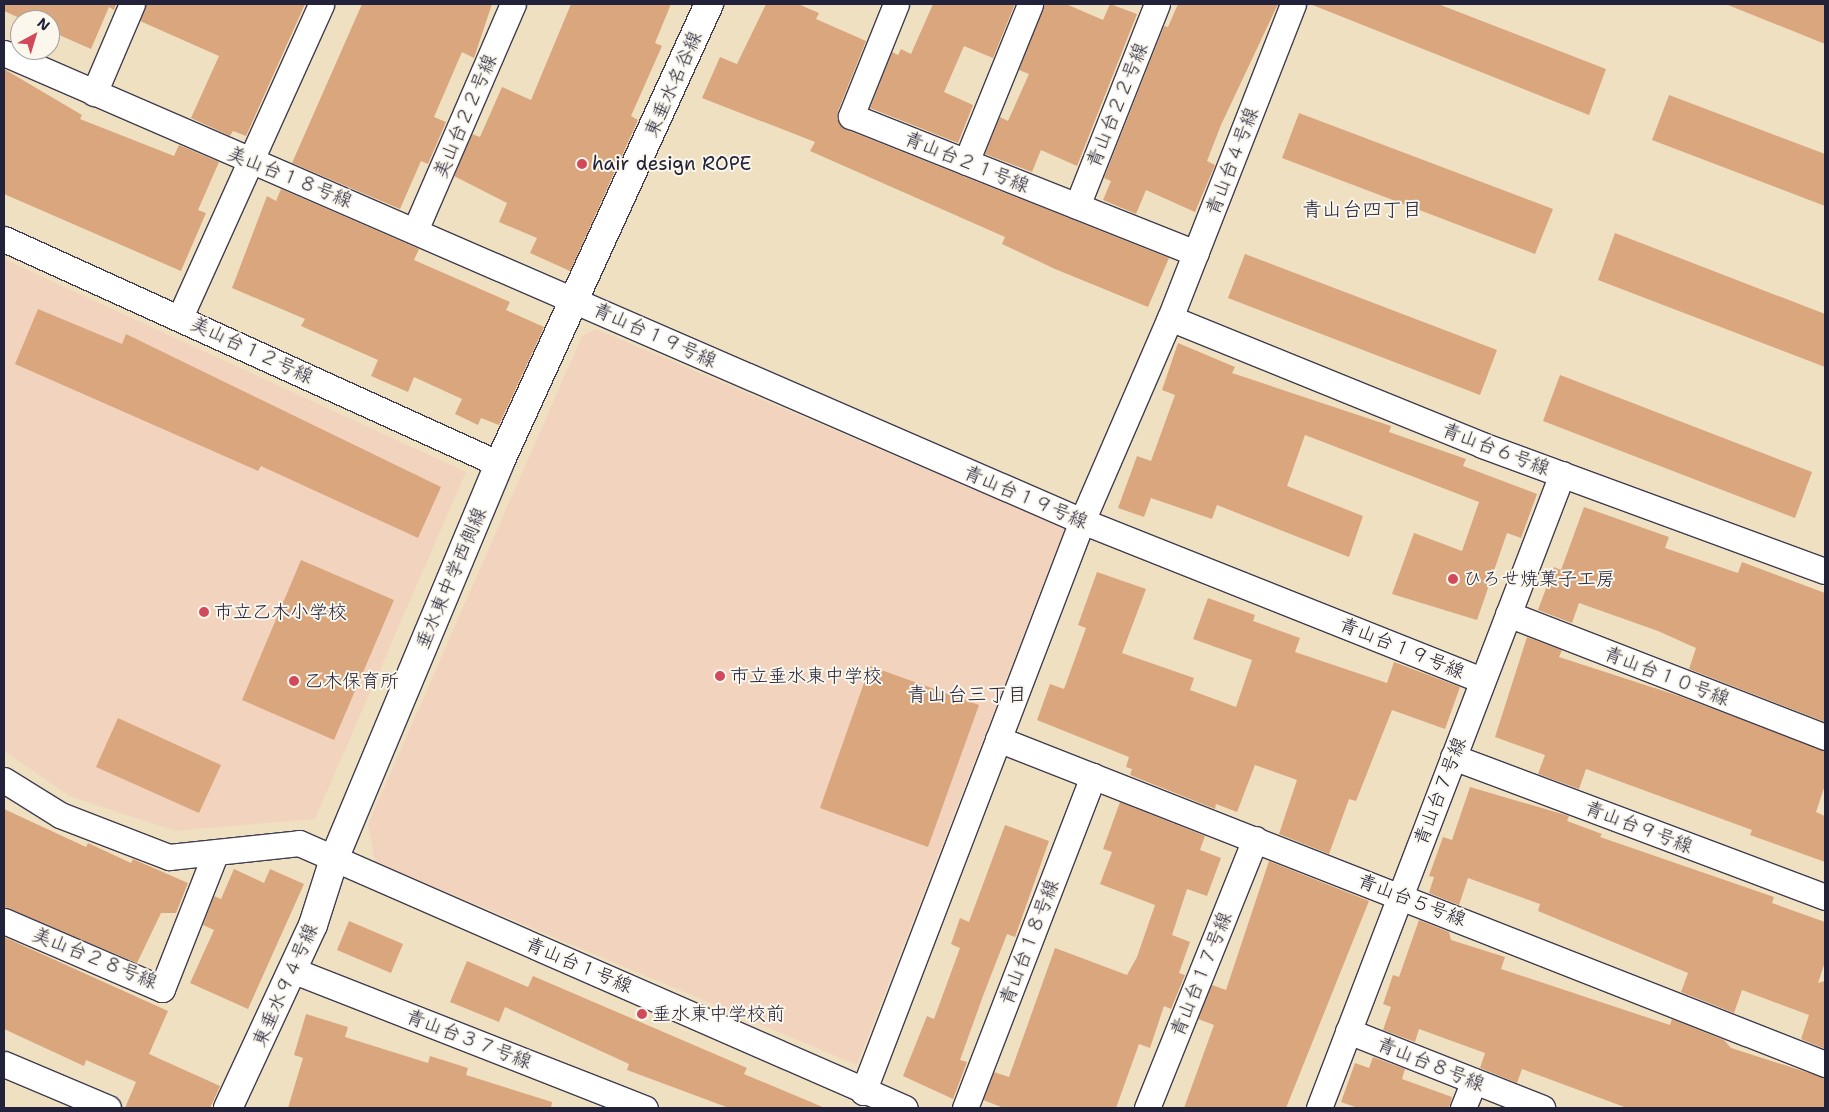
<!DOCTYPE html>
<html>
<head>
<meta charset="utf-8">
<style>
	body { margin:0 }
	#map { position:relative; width:1829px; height:1112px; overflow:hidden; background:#efe0c1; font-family:"Shantell Sans","Klee One",sans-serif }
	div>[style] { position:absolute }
	.built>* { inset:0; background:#f2d4be }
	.building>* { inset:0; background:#daa67e }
	.roads { filter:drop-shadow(1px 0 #413e4f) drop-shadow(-1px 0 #413e4f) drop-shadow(0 1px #413e4f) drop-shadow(0 -1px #413e4f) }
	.minor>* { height:25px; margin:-12.5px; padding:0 12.5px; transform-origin:12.5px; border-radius:12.5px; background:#fff }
	.tertiary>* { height:28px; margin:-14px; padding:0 14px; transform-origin:14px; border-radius:14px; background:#fff }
	.dots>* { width:14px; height:14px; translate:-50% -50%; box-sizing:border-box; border:2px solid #fbf7ec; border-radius:50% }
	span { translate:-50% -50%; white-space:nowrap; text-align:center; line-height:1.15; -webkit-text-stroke:4px #fbf7ec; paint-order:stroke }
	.street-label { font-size:19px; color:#22223b }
	.poi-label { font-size:19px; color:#22223b }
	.left { translate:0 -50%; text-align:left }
	.neighbourhood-label { font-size:20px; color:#22223b }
	.frame { position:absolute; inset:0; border:5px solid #22223b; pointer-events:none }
	.north { position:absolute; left:10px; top:10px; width:50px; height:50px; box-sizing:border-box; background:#fbf7ec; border:1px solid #a4a2a5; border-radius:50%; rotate:39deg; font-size:14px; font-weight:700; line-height:20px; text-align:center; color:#22223b }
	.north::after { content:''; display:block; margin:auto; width:18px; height:22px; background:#d1495b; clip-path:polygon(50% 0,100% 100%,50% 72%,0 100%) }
</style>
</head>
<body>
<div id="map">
	<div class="built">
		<div style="clip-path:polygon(4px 259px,466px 472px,315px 819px,175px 831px,69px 796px,4px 751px)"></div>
		<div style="clip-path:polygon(596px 329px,1065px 528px,857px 1065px,375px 862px,368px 824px,582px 336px)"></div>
	</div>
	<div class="building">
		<div style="clip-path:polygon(4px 4px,116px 4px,114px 10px,109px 7px,91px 49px,50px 31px,50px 20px,24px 20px,4px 11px)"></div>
		<div style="clip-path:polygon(146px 4px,305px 4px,246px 136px,233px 131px,230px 136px,191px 118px,219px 56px,140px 21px)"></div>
		<div style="clip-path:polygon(362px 4px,492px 4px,474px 58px,462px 52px,434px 117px,446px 122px,428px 164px,421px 161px,400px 209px,292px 163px)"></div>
		<div style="clip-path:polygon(571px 4px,671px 4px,655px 43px,662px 46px,631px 116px,638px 120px,570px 271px,530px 253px,537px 238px,499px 222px,507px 203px,454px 176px,472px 134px,480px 137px,502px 87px,531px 100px)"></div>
		<div style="clip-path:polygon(766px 4px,798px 4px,819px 13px,816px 19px,866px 41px,838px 111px,837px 119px,845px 129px,1169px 258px,1148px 307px,1055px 269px,1002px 244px,1005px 237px,810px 151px,815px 142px,702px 98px,720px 57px,737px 64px)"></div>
		<div style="clip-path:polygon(933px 4px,1015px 4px,993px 58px,964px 46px,944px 92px,973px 105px,958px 143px,870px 108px,892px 52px,898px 55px,901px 49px,911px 54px)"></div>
		<div style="clip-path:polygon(1044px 4px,1066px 4px,1103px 20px,1110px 4px,1137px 14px,1077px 166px,1041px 150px,1032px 172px,985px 154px,1000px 117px,1008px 121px,1029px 74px,1019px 70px)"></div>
		<div style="clip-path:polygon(1178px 4px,1278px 4px,1221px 125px,1207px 161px,1215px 165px,1195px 212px,1146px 190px,1136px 214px,1103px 200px,1111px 181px,1104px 178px,1164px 26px,1168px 27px)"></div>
		<div style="clip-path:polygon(1310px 4px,1438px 4px,1606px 69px,1589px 115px)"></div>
		<div style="clip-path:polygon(1825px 4px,1825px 44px,1728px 5px,1728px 4px)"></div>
		<div style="clip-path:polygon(4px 69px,82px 115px,80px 119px,174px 156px,179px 145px,219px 162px,198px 210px,206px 213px,181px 271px,4px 194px)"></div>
		<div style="clip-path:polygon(1669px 95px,1825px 154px,1825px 206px,1652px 140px)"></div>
		<div style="clip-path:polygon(1299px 113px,1553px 209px,1535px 254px,1282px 158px)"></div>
		<div style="clip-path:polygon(281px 189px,419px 249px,414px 260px,510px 302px,506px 310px,544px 327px,499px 425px,481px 418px,478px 425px,455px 414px,462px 399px,414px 377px,408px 392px,371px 376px,378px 360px,301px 326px,305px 319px,232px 288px,267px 196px,276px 201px)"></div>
		<div style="clip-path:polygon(1615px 233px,1825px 314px,1825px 367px,1598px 280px)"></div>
		<div style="clip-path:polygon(1245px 254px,1497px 350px,1480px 395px,1228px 298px)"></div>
		<div style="clip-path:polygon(38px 309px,122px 344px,126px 334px,441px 487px,418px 538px,261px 466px,258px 471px,15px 364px)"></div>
		<div style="clip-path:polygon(1178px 343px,1235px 367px,1232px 373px,1391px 426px,1389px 432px,1466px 459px,1463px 466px,1537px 494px,1521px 538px,1507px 533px,1477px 620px,1392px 594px,1414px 533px,1462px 551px,1479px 502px,1305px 435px,1287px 486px,1363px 516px,1349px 557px,1217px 505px,1212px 519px,1151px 498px,1144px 517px,1118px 508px,1137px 456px,1151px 461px,1175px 395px,1162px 390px)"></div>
		<div style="clip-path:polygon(1560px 375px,1812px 472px,1795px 518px,1543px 421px)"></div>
		<div style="clip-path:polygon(1584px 507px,1669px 537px,1665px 548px,1738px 573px,1742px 562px,1825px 593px,1825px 722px,1689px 669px,1696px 648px,1658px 631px,1579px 603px,1572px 623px,1538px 610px,1554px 567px,1561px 570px)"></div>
		<div style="clip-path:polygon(301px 560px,394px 600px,334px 740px,242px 700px)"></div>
		<div style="clip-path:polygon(1097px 572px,1146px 589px,1122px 653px,1194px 678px,1190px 690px,1236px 707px,1252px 660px,1193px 639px,1208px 598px,1255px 615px,1253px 621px,1300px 638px,1295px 652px,1387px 683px,1394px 662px,1460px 687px,1445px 729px,1392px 710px,1356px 801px,1349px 799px,1329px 854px,1279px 834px,1297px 780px,1255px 765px,1237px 812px,1216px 804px,1215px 809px,1130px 775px,1132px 769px,1126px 767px,1129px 757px,1037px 720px,1050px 684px,1064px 689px,1086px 628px,1078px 625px)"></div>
		<div style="clip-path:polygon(1527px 637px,1562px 650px,1559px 657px,1679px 696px,1825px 751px,1825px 785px,1816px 812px,1825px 816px,1825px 862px,1750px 835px,1752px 830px,1586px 769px,1579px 789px,1538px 774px,1545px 755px,1495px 737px)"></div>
		<div style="clip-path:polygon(870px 666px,979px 705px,928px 847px,820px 808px)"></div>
		<div style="clip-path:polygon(118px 718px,221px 765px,199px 813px,96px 767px)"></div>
		<div style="clip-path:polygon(1470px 787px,1569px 816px,1567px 821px,1602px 834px,1600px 837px,1774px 897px,1772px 903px,1825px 922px,1825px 962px,1818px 983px,1825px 981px,1825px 1049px,1801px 1039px,1809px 1015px,1742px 990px,1734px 1013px,1681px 992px,1688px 973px,1538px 911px,1540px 904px,1468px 878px,1459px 905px,1429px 893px,1434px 877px,1429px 876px,1443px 837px,1452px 840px)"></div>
		<div style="clip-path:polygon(1120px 802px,1205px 836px,1200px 850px,1221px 858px,1207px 896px,1187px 889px,1172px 935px,1190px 942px,1179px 973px,1185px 975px,1171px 1009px,1164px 1006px,1150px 1048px,1139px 1044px,1116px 1108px,1004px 1108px,983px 1100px,994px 1072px,1009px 1077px,1055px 948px,1127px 975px,1137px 957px,1155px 905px,1100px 884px,1112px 852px,1103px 849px)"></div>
		<div style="clip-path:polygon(4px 809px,86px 847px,88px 843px,131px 863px,133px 859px,188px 883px,176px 913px,161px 913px,137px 963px,4px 907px)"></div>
		<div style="clip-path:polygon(1005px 825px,1049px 841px,1015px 937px,1007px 934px,983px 996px,960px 1060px,967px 1062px,953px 1099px,903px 1076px,927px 1016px,934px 1019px,960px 948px,951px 944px,960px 918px,969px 922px)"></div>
		<div style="clip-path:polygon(1269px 861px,1369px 901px,1286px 1108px,1184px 1108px,1214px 1025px,1198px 1019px,1212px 985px,1226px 990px)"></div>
		<div style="clip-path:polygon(234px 869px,264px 883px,270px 869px,304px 884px,248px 1009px,190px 983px,214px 930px,203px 925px,214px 896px,221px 899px)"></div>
		<div style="clip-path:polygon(1419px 920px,1449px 932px,1451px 940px,1505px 957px,1501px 969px,1670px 1025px,1672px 1019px,1724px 1040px,1731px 1048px,1825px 1078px,1825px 1108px,1627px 1108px,1522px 1069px,1517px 1083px,1480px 1068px,1485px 1053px,1419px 1029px,1415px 1042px,1383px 1030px,1391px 1007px,1383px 1004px,1393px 975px,1399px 977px)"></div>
		<div style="clip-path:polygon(349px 921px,403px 944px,391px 973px,337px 950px)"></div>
		<div style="clip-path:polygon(4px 937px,168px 1011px,149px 1054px,220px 1086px,210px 1108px,125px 1108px,136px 1082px,86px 1060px,84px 1066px,4px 1029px)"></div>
		<div style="clip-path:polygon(467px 961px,528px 987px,533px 976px,731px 1061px,747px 1068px,744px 1074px,825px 1108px,729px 1108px,627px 1070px,629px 1064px,505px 1007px,499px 1022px,450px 1002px)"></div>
		<div style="clip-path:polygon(306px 1014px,348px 1027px,345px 1037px,428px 1063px,430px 1056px,468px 1068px,466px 1075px,552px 1102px,551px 1108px,288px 1108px,303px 1058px,294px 1055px)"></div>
		<div style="clip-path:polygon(1373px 1057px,1405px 1069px,1402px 1079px,1452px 1097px,1449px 1108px,1358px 1108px,1341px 1102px,1355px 1063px,1369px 1068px)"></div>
	</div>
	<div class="roads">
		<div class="minor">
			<div style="left:896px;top:4px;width:121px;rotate:111.9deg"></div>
			<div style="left:851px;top:116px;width:371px;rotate:21.7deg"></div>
			<div style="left:4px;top:53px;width:1175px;rotate:23.47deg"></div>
			<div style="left:1082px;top:521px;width:430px;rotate:21.7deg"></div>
			<div style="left:94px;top:93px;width:97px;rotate:-66.9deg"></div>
			<div style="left:966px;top:162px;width:170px;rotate:-67.9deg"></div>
			<div style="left:1077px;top:206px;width:217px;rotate:-68.4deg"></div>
			<div style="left:416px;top:228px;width:244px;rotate:-66.6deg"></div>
			<div style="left:4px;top:239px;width:544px;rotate:24.44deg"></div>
			<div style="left:180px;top:317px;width:343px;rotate:-65.7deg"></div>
			<div style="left:1170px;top:318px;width:337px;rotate:22.1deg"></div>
			<div style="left:1482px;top:445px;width:365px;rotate:20.2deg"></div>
			<div style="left:1508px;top:614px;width:340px;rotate:21.2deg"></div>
			<div style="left:998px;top:739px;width:889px;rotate:21.45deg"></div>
			<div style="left:1453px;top:757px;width:397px;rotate:20.6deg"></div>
			<div style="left:4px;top:780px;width:66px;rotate:32deg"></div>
			<div style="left:60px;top:815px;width:117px;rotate:21.1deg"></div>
			<div style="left:169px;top:857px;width:131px;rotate:-6.1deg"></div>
			<div style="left:299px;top:843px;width:661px;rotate:23.62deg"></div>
			<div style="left:4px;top:921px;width:172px;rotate:23.3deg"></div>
			<div style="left:162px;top:989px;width:147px;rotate:-68.5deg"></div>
			<div style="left:292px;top:970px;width:379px;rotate:21.4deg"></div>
			<div style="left:1348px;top:1031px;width:209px;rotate:21.6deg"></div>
			<div style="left:4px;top:1064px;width:113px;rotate:22.9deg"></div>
			<div style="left:863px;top:1092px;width:612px;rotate:-69.02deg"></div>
			<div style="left:1082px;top:521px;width:221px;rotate:-66.6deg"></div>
			<div style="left:1170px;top:318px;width:337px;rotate:-68.6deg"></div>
			<div style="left:965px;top:1108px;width:356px;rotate:-68.9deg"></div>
			<div style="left:1147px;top:1108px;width:290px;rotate:-68.1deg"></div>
			<div style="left:1319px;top:1108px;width:679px;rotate:-69.03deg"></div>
			<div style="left:1463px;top:1108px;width:29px;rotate:-68deg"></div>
		</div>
		<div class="tertiary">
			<div style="left:228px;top:1108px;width:202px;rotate:-65.1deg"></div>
			<div style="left:313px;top:925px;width:69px;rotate:-72.3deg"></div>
			<div style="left:334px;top:859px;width:428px;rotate:-67.3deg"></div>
			<div style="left:499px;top:464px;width:506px;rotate:-65.46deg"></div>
		</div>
	</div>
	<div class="dots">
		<div style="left:582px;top:164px;background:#d1495b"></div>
		<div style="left:1453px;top:579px;background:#d1495b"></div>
		<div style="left:204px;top:612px;background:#d1495b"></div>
		<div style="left:720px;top:676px;background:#d1495b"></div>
		<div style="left:294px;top:681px;background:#d1495b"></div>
		<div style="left:642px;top:1014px;background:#d1495b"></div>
	</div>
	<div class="street-label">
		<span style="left:673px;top:84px;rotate:-66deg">東垂水名谷線</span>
		<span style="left:1117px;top:105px;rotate:-68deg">青山台２２号線</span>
		<span style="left:465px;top:116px;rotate:-67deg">美山台２２号線</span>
		<span style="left:1232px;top:161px;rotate:-69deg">青山台４号線</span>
		<span style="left:967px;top:162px;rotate:22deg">青山台２１号線</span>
		<span style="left:290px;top:177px;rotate:22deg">美山台１８号線</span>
		<span style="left:655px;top:335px;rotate:24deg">青山台１９号線</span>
		<span style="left:252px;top:350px;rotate:25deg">美山台１２号線</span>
		<span style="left:1496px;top:449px;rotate:21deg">青山台６号線</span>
		<span style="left:1026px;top:497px;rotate:23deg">青山台１９号線</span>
		<span style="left:451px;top:578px;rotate:-67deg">垂水東中学西側線</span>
		<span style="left:1402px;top:648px;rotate:22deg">青山台１９号線</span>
		<span style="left:1667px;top:676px;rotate:21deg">青山台１０号線</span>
		<span style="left:1440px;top:791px;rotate:-69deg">青山台７号線</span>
		<span style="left:1639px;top:827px;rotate:21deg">青山台９号線</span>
		<span style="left:1412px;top:900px;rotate:21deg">青山台５号線</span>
		<span style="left:1029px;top:942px;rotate:-69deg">青山台１８号線</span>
		<span style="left:95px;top:958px;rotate:22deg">美山台２８号線</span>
		<span style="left:579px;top:965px;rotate:23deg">青山台１号線</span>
		<span style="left:1201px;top:974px;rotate:-68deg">青山台１７号線</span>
		<span style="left:285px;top:985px;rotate:-66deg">東垂水９４号線</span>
		<span style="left:469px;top:1039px;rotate:21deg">青山台３７号線</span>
		<span style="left:1431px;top:1064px;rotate:22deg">青山台８号線</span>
	</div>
	<div class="poi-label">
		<span class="left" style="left:592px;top:164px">hair design ROPE</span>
		<span class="left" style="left:1463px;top:579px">ひろせ焼菓子工房</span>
		<span class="left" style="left:214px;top:612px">市立乙木小学校</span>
		<span class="left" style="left:730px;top:676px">市立垂水東中学校</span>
		<span class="left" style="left:304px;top:681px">乙木保育所</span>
		<span class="left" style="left:652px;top:1014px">垂水東中学校前</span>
	</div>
	<div class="neighbourhood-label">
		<span style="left:1362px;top:209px">青山台四丁目</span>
		<span style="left:967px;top:694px">青山台三丁目</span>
	</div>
	<div class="frame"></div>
	<div class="north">N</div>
</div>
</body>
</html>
